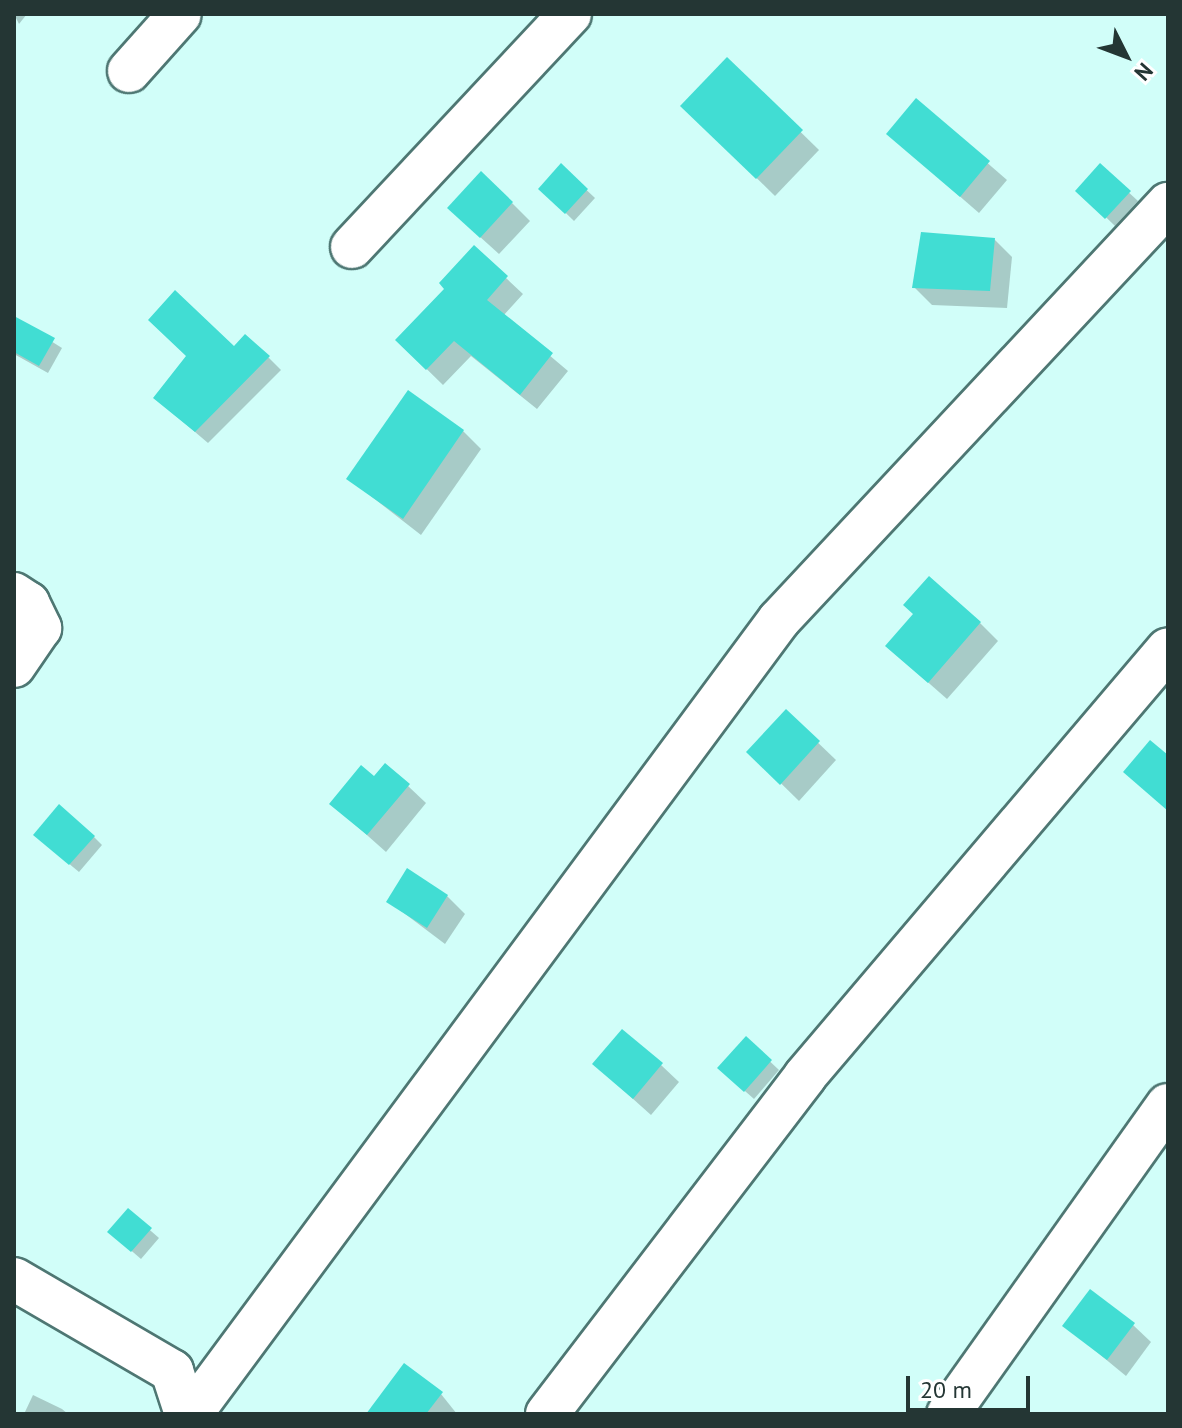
<!DOCTYPE html>
<html>
<head>
<meta charset="utf-8">
<style>
	body { margin:0 }
	#map { position:relative; width:1182px; height:1428px; overflow:hidden; background:#d1fef9; font-family:"PT Sans",sans-serif }
	div>[style] { position:absolute }
	.shadow>* { inset:0; background:#0003 }
	.building>* { inset:0; background:#41ddd3 }
	.roads { filter:drop-shadow(2px 0 #4e7773) drop-shadow(-2px 0 #4e7773) drop-shadow(0 2px #4e7773) drop-shadow(0 -2px #4e7773) }
	.minor>* { height:42px; margin:-21px; padding:0 21px; transform-origin:21px; border-radius:21px; background:#fff }
	span { translate:-50% -50%; white-space:nowrap; text-align:center; line-height:1.15; -webkit-text-stroke:6px #fff; paint-order:stroke }
	.frame { position:absolute; inset:0; border:16px solid #243634; pointer-events:none }
	.north { position:absolute; left:1086px; top:16px; width:80px; height:80px; -webkit-text-stroke:6px #fff; paint-order:stroke; rotate:132deg; font-size:22px; font-weight:700; line-height:32px; text-align:center; color:#243634 }
	.north::after { content:''; display:block; margin:auto; width:28px; height:36px; background:#243634; clip-path:polygon(50% 0,100% 100%,50% 72%,0 100%) }
	.scale { position:absolute; left:906px; top:1376px; width:124px; height:36px; box-sizing:border-box; border:4px solid #243634; border-top:0; padding-left:10px; font-size:24px; line-height:28px; white-space:nowrap; color:#243634; -webkit-text-stroke:6px #fff; paint-order:stroke }
</style>
</head>
<body>
<div id="map">
	<div class="shadow">
		<div style="clip-path:polygon(14px 14px,27px 14px,19px 24px)"></div>
		<div style="clip-path:polygon(727px 60px,819px 150px,775px 196px,701px 124px)"></div>
		<div style="clip-path:polygon(916px 101px,1007px 180px,979px 213px,888px 134px)"></div>
		<div style="clip-path:polygon(561px 166px,595px 198px,574px 221px,541px 189px)"></div>
		<div style="clip-path:polygon(1100px 166px,1138px 201px,1115px 226px,1078px 190px)"></div>
		<div style="clip-path:polygon(512px 203px,530px 221px,499px 254px,468px 226px)"></div>
		<div style="clip-path:polygon(994px 239px,1012px 257px,1007px 308px,932px 305px,914px 287px)"></div>
		<div style="clip-path:polygon(474px 248px,523px 294px,503px 316px,568px 371px,537px 409px,471px 356px,443px 385px,397px 340px,447px 289px)"></div>
		<div style="clip-path:polygon(14px 318px,62px 348px,48px 373px,14px 354px)"></div>
		<div style="clip-path:polygon(235px 349px,268px 357px,281px 370px,208px 443px,155px 398px,188px 356px)"></div>
		<div style="clip-path:polygon(463px 431px,481px 449px,421px 535px,349px 479px)"></div>
		<div style="clip-path:polygon(980px 623px,998px 641px,947px 699px,906px 663px)"></div>
		<div style="clip-path:polygon(786px 712px,836px 760px,799px 801px,749px 752px)"></div>
		<div style="clip-path:polygon(375px 779px,408px 786px,426px 803px,386px 852px,332px 804px)"></div>
		<div style="clip-path:polygon(94px 837px,102px 845px,79px 872px,44px 843px)"></div>
		<div style="clip-path:polygon(447px 896px,465px 914px,445px 944px,388px 901px)"></div>
		<div style="clip-path:polygon(746px 1039px,779px 1070px,754px 1099px,728px 1076px)"></div>
		<div style="clip-path:polygon(594px 1064px,661px 1065px,679px 1082px,651px 1115px)"></div>
		<div style="clip-path:polygon(128px 1211px,159px 1238px,141px 1259px,119px 1240px)"></div>
		<div style="clip-path:polygon(1064px 1325px,1133px 1325px,1151px 1342px,1126px 1376px)"></div>
		<div style="clip-path:polygon(441px 1394px,457px 1414px,376px 1414px)"></div>
		<div style="clip-path:polygon(33px 1395px,62px 1409px,68px 1414px,24px 1414px)"></div>
	</div>
	<div class="building">
		<div style="clip-path:polygon(727px 57px,803px 130px,756px 179px,680px 106px)"></div>
		<div style="clip-path:polygon(916px 98px,990px 161px,960px 197px,886px 134px)"></div>
		<div style="clip-path:polygon(561px 163px,588px 189px,565px 214px,538px 189px)"></div>
		<div style="clip-path:polygon(1100px 163px,1131px 191px,1105px 219px,1075px 191px)"></div>
		<div style="clip-path:polygon(481px 171px,513px 202px,480px 238px,447px 208px)"></div>
		<div style="clip-path:polygon(921px 232px,995px 238px,990px 291px,912px 288px)"></div>
		<div style="clip-path:polygon(474px 245px,508px 276px,487px 300px,553px 353px,520px 395px,454px 341px,426px 370px,395px 340px,444px 289px,439px 283px)"></div>
		<div style="clip-path:polygon(175px 290px,234px 346px,245px 334px,270px 356px,195px 432px,153px 398px,186px 356px,148px 320px)"></div>
		<div style="clip-path:polygon(14px 316px,55px 338px,39px 366px,14px 352px)"></div>
		<div style="clip-path:polygon(408px 390px,464px 430px,403px 519px,346px 479px)"></div>
		<div style="clip-path:polygon(929px 576px,981px 622px,928px 683px,885px 646px,913px 614px,903px 605px)"></div>
		<div style="clip-path:polygon(786px 709px,820px 741px,780px 785px,746px 752px)"></div>
		<div style="clip-path:polygon(1150px 740px,1168px 755px,1168px 811px,1123px 772px)"></div>
		<div style="clip-path:polygon(385px 763px,410px 784px,367px 835px,329px 804px,361px 765px,374px 776px)"></div>
		<div style="clip-path:polygon(59px 804px,95px 836px,69px 865px,33px 835px)"></div>
		<div style="clip-path:polygon(407px 868px,448px 895px,427px 928px,386px 902px)"></div>
		<div style="clip-path:polygon(622px 1029px,663px 1063px,633px 1099px,592px 1064px)"></div>
		<div style="clip-path:polygon(746px 1036px,772px 1060px,744px 1092px,717px 1068px)"></div>
		<div style="clip-path:polygon(128px 1208px,152px 1228px,131px 1252px,107px 1232px)"></div>
		<div style="clip-path:polygon(1090px 1289px,1135px 1323px,1107px 1360px,1062px 1326px)"></div>
		<div style="clip-path:polygon(404px 1363px,443px 1392px,426px 1414px,366px 1414px)"></div>
	</div>
	<div class="roads">
		<div class="minor">
			<div style="left:129px;top:71px;width:76px;rotate:-48.2deg"></div>
			<div style="left:352px;top:247px;width:319px;rotate:-46.9deg"></div>
			<div style="left:14px;top:594px;width:17px;rotate:33deg"></div>
			<div style="left:28px;top:603px;width:28px;rotate:64deg"></div>
			<div style="left:40px;top:628px;width:46px;rotate:124.4deg"></div>
			<div style="left:14px;top:1279px;width:183px;rotate:30.2deg"></div>
			<div style="left:172px;top:1371px;width:45px;rotate:72deg"></div>
			<div style="left:191px;top:1414px;width:988px;rotate:-53.48deg"></div>
			<div style="left:779px;top:620px;width:570px;rotate:-46.92deg"></div>
			<div style="left:547px;top:1414px;width:425px;rotate:-52.6deg"></div>
			<div style="left:805px;top:1076px;width:560px;rotate:-49.63deg"></div>
			<div style="left:948px;top:1414px;width:379px;rotate:-54.6deg"></div>
		</div>
	</div>
	<div class="frame"></div>
	<div class="north">N</div>
	<div class="scale">20 m</div>
</div>
</body>
</html>
